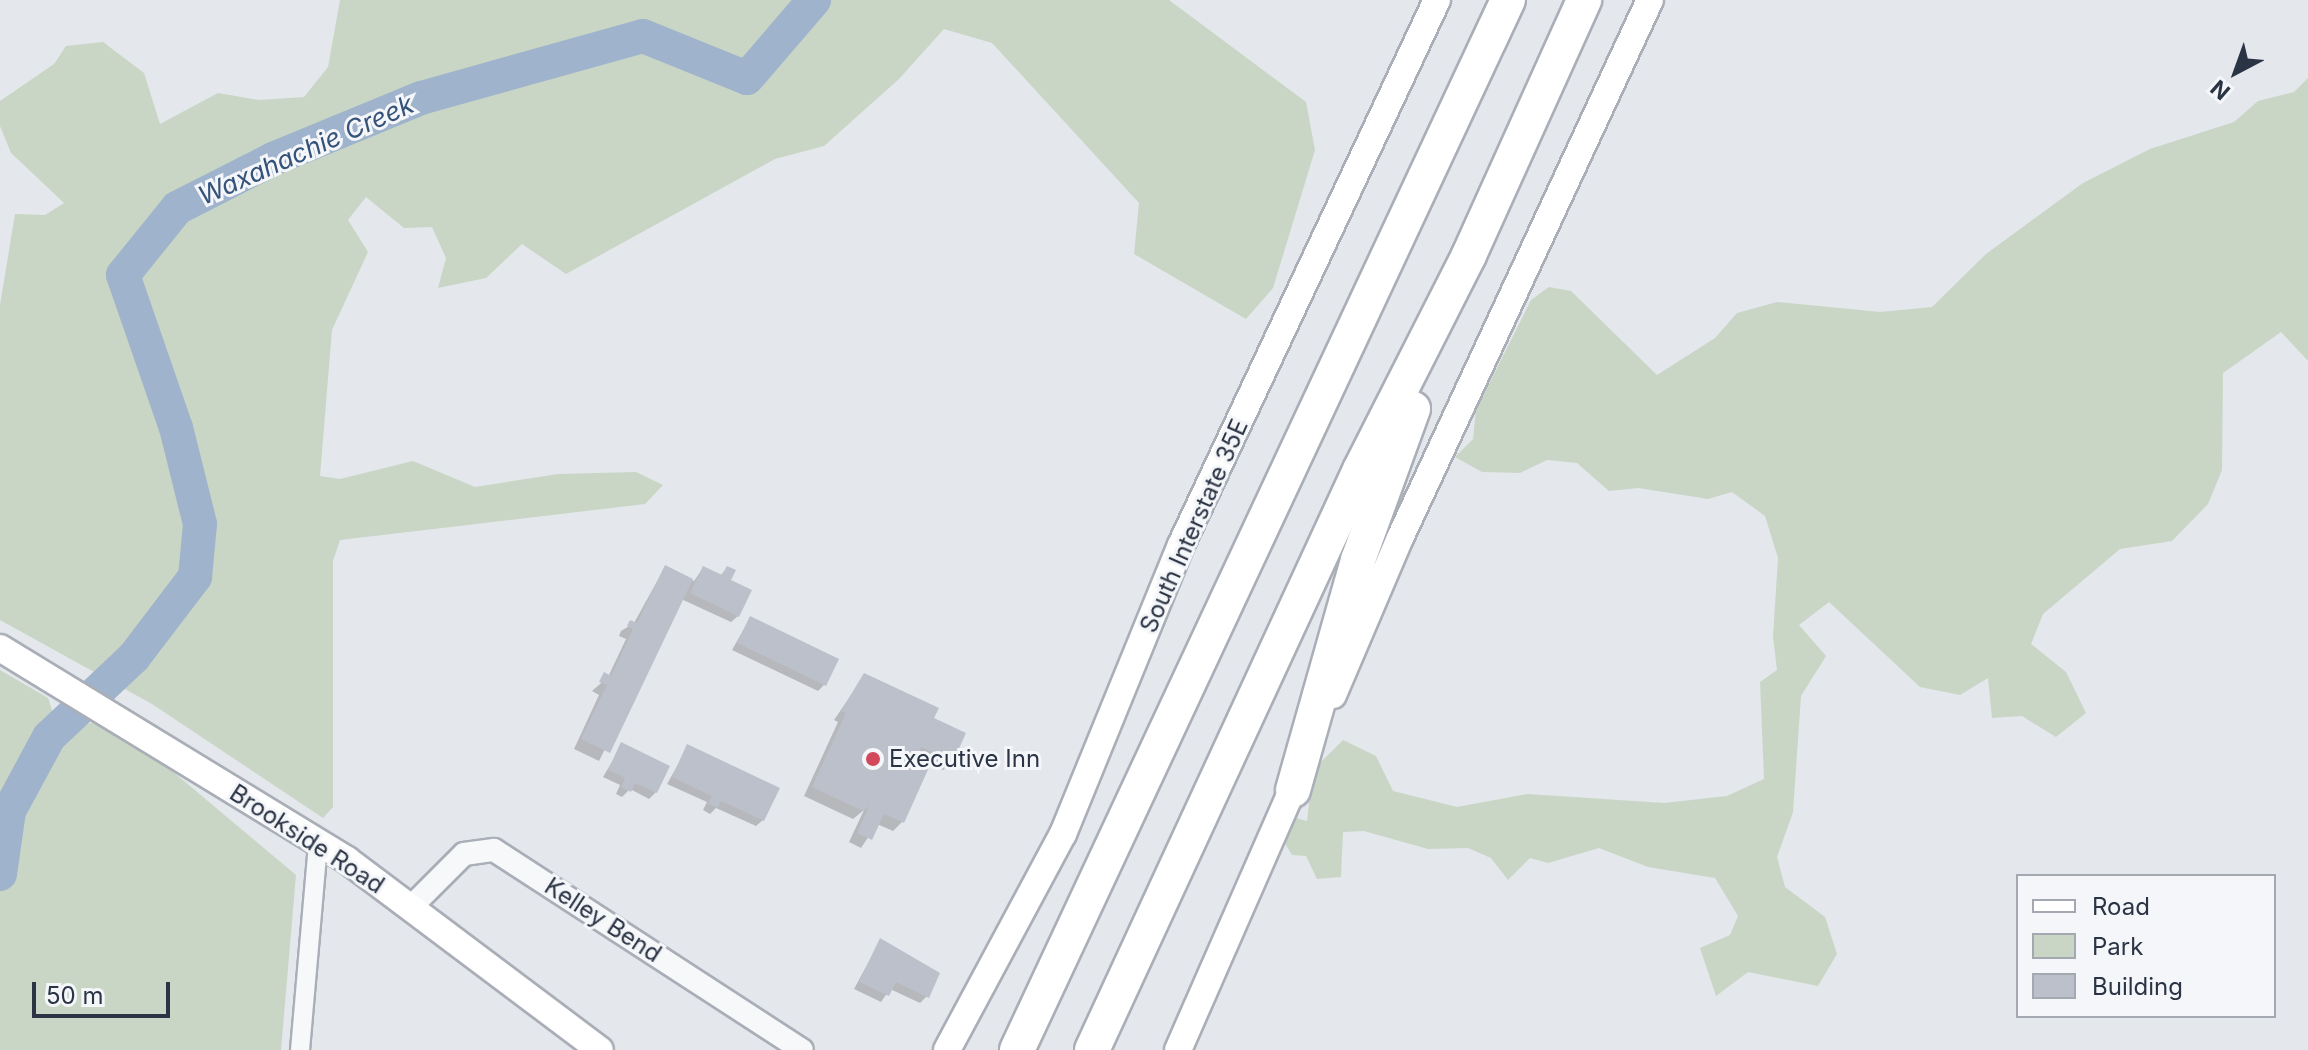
<!DOCTYPE html>
<html>
<head>
<meta charset="utf-8">
<style>
	body { margin:0 }
	#map { position:relative; width:2308px; height:1050px; overflow:hidden; background:#e4e7ec; font-family:Inter,sans-serif }
	div>[style] { position:absolute }
	.green>* { inset:0; background:#c9d6c5 }
	.shadow>* { inset:0; background:#0003 }
	.river>* { height:34px; margin:-17px; padding:0 17px; transform-origin:17px; border-radius:17px; background:#9fb4cc }
	.building>* { inset:0; background:#bbc0ca }
	.roads { filter:drop-shadow(2px 0 #a9aeb7) drop-shadow(-2px 0 #a9aeb7) drop-shadow(0 2px #a9aeb7) drop-shadow(0 -2px #a9aeb7) }
	.minor>* { height:18px; margin:-9px; padding:0 9px; transform-origin:9px; border-radius:9px; background:#f7f8fa }
	.tertiary>* { height:22px; margin:-11px; padding:0 11px; transform-origin:11px; border-radius:11px; background:#f7f8fa }
	.secondary>* { height:26px; margin:-13px; padding:0 13px; transform-origin:13px; border-radius:13px; background:#fff }
	.motorway>* { height:34px; margin:-17px; padding:0 17px; transform-origin:17px; border-radius:17px; background:#fff }
	.dots>* { width:22px; height:22px; translate:-50% -50%; box-sizing:border-box; border:4px solid #f4f6f9; border-radius:50% }
	span { translate:-50% -50%; white-space:nowrap; text-align:center; line-height:1.15; -webkit-text-stroke:6px #f4f6f9; paint-order:stroke }
	.street-label { font-size:24px; color:#2b3445 }
	.poi-label { font-size:24px; color:#2b3445 }
	.left { translate:0 -50%; text-align:left }
	.water-label { font-size:26px; color:#34527a; font-style:italic }
	.legend { position:absolute; left:2016px; top:874px; width:260px; height:144px; box-sizing:border-box; background:#f4f6f9; border:2px solid #a4a8b1; margin:0; padding:10px 14px; list-style:none; font-size:24px; color:#2b3445 }
	.legend li { display:flex; align-items:center; gap:16px; height:40px }
	.legend b { width:40px; border:2px solid #a4a8b1 }
	.north { position:absolute; left:2196px; top:32px; width:80px; height:80px; -webkit-text-stroke:6px #f4f6f9; paint-order:stroke; rotate:221deg; font-size:22px; font-weight:700; line-height:32px; text-align:center; color:#2b3445 }
	.north::after { content:''; display:block; margin:auto; width:28px; height:36px; background:#2b3445; clip-path:polygon(50% 0,100% 100%,50% 72%,0 100%) }
	.scale { position:absolute; left:32px; top:982px; width:138px; height:36px; box-sizing:border-box; border:4px solid #2b3445; border-top:0; padding-left:10px; font-size:24px; line-height:28px; white-space:nowrap; color:#2b3445; -webkit-text-stroke:6px #f4f6f9; paint-order:stroke }
</style>
</head>
<body>
<div id="map">
	<div class="green">
		<div style="clip-path:polygon(340px 0,1169px 0,1306px 102px,1315px 150px,1273px 288px,1246px 319px,1134px 254px,1139px 203px,992px 43px,944px 29px,899px 79px,824px 146px,775px 159px,566px 274px,522px 244px,486px 278px,438px 288px,446px 258px,432px 227px,404px 228px,366px 197px,348px 220px,368px 252px,332px 330px,320px 476px,340px 479px,413px 461px,475px 487px,558px 474px,636px 472px,663px 485px,645px 504px,340px 540px,333px 561px,333px 807px,323px 818px,152px 704px,0 620px,0 305px,15px 214px,45px 215px,64px 203px,11px 153px,0 126px,0 101px,54px 64px,66px 46px,103px 42px,144px 73px,160px 124px,218px 93px,259px 100px,304px 97px,328px 67px)"></div>
		<div style="clip-path:polygon(2308px 78px,2308px 361px,2281px 332px,2223px 373px,2222px 470px,2208px 504px,2172px 541px,2120px 549px,2043px 614px,2031px 644px,2066px 672px,2086px 713px,2056px 737px,2022px 716px,1992px 718px,1988px 678px,1960px 695px,1920px 687px,1829px 602px,1799px 625px,1826px 656px,1801px 696px,1793px 812px,1777px 857px,1785px 887px,1825px 917px,1837px 954px,1818px 986px,1748px 972px,1716px 996px,1700px 948px,1730px 935px,1738px 916px,1715px 878px,1648px 867px,1599px 848px,1548px 863px,1530px 858px,1508px 880px,1491px 858px,1468px 848px,1428px 849px,1364px 831px,1343px 832px,1341px 877px,1317px 879px,1306px 856px,1292px 855px,1281px 837px,1292px 817px,1307px 821px,1313px 770px,1343px 740px,1376px 756px,1393px 791px,1457px 807px,1528px 794px,1664px 803px,1727px 796px,1764px 779px,1760px 682px,1777px 670px,1773px 637px,1778px 558px,1765px 516px,1732px 492px,1708px 499px,1638px 488px,1609px 491px,1577px 463px,1547px 460px,1520px 473px,1482px 472px,1455px 457px,1473px 439px,1476px 410px,1531px 300px,1549px 287px,1571px 291px,1657px 375px,1715px 338px,1737px 313px,1777px 302px,1880px 312px,1932px 307px,1986px 254px,2083px 183px,2150px 149px,2234px 122px,2258px 101px,2294px 92px)"></div>
		<div style="clip-path:polygon(0 670px,48px 698px,59px 730px,100px 721px,165px 765px,296px 875px,281px 1050px,0 1050px)"></div>
	</div>
	<div class="shadow">
		<div style="clip-path:polygon(665px 567px,694px 581px,703px 568px,721px 575px,727px 568px,738px 616px,731px 622px,681px 599px,599px 761px,574px 749px,599px 695px,592px 691px,608px 677px,626px 639px,619px 636px,621px 631px,634px 623px)"></div>
		<div style="clip-path:polygon(750px 618px,824px 685px,818px 691px,732px 650px)"></div>
		<div style="clip-path:polygon(864px 676px,931px 719px,952px 761px,943px 770px,929px 764px,902px 822px,893px 831px,877px 824px,861px 848px,849px 842px,864px 810px,853px 819px,804px 796px,838px 722px,834px 720px)"></div>
		<div style="clip-path:polygon(622px 745px,656px 792px,649px 799px,630px 789px,622px 797px,616px 794px,620px 785px,603px 777px)"></div>
		<div style="clip-path:polygon(688px 747px,763px 820px,756px 826px,716px 808px,710px 814px,703px 810px,707px 802px,667px 784px)"></div>
		<div style="clip-path:polygon(880px 941px,927px 996px,920px 1003px,890px 989px,881px 1002px,854px 989px)"></div>
	</div>
	<div class="river">
		<div style="left:0;top:874px;width:64px;rotate:-81.9deg"></div>
		<div style="left:9px;top:811px;width:84px;rotate:-61.6deg"></div>
		<div style="left:49px;top:737px;width:117px;rotate:-43.3deg"></div>
		<div style="left:134px;top:657px;width:101px;rotate:-52.7deg"></div>
		<div style="left:195px;top:577px;width:53px;rotate:-84.6deg"></div>
		<div style="left:200px;top:524px;width:99px;rotate:-104deg"></div>
		<div style="left:176px;top:428px;width:162px;rotate:-109.1deg"></div>
		<div style="left:123px;top:275px;width:86px;rotate:-51.1deg"></div>
		<div style="left:177px;top:208px;width:108px;rotate:-27deg"></div>
		<div style="left:273px;top:159px;width:160px;rotate:-22.4deg"></div>
		<div style="left:421px;top:98px;width:230px;rotate:-15.6deg"></div>
		<div style="left:643px;top:36px;width:112px;rotate:22deg"></div>
		<div style="left:747px;top:78px;width:103px;rotate:-49.3deg"></div>
	</div>
	<div class="building">
		<div style="clip-path:polygon(665px 565px,693px 579px,610px 753px,581px 739px,607px 685px,599px 682px,604px 672px,611px 676px,633px 629px,627px 626px,630px 620px,637px 623px)"></div>
		<div style="clip-path:polygon(703px 566px,722px 575px,727px 566px,736px 570px,731px 580px,752px 590px,739px 617px,690px 593px)"></div>
		<div style="clip-path:polygon(750px 616px,839px 659px,826px 686px,737px 643px)"></div>
		<div style="clip-path:polygon(864px 673px,939px 708px,934px 718px,966px 733px,953px 762px,921px 747px,916px 757px,931px 763px,904px 823px,884px 814px,872px 840px,857px 833px,869px 806px,863px 811px,812px 787px,846px 713px,841px 711px)"></div>
		<div style="clip-path:polygon(621px 742px,670px 766px,657px 793px,635px 783px,631px 792px,621px 787px,625px 778px,608px 770px)"></div>
		<div style="clip-path:polygon(687px 744px,780px 788px,764px 821px,721px 801px,718px 808px,708px 804px,712px 796px,672px 777px)"></div>
		<div style="clip-path:polygon(880px 938px,940px 973px,929px 998px,896px 982px,889px 996px,859px 982px)"></div>
	</div>
	<div class="roads">
		<div class="minor">
			<div style="left:300px;top:1050px;width:208px;rotate:-85deg"></div>
		</div>
		<div class="tertiary">
			<div style="left:410px;top:908px;width:76px;rotate:-45deg"></div>
			<div style="left:464px;top:854px;width:30px;rotate:-8deg"></div>
			<div style="left:494px;top:850px;width:367px;rotate:33deg"></div>
		</div>
		<div class="secondary">
			<div style="left:0;top:648px;width:407px;rotate:31.4deg"></div>
			<div style="left:347px;top:860px;width:316px;rotate:36.9deg"></div>
			<div style="left:1333px;top:695px;width:171px;rotate:-66.9deg"></div>
			<div style="left:1400px;top:538px;width:593px;rotate:-65.08deg"></div>
			<div style="left:947px;top:1050px;width:245px;rotate:-61.8deg"></div>
			<div style="left:1063px;top:834px;width:312px;rotate:-67.8deg"></div>
			<div style="left:1181px;top:545px;width:602px;rotate:-64.84deg"></div>
			<div style="left:1178px;top:1050px;width:300px;rotate:-66.3deg"></div>
		</div>
		<div class="motorway">
			<div style="left:1293px;top:790px;width:239px;rotate:-74.2deg"></div>
			<div style="left:1358px;top:560px;width:161px;rotate:-70deg"></div>
			<div style="left:1017px;top:1050px;width:1159px;rotate:-64.94deg"></div>
			<div style="left:1092px;top:1050px;width:639px;rotate:-65.2deg"></div>
			<div style="left:1360px;top:470px;width:241px;rotate:-63.1deg"></div>
			<div style="left:1469px;top:255px;width:280px;rotate:-65.7deg"></div>
		</div>
	</div>
	<div class="dots">
		<div style="left:873px;top:759px;background:#d1495b"></div>
	</div>
	<div class="street-label">
		<span style="left:1194px;top:526px;rotate:-66deg">South Interstate 35E</span>
		<span style="left:307px;top:839px;rotate:33deg">Brookside Road</span>
		<span style="left:603px;top:920px;rotate:33deg">Kelley Bend</span>
	</div>
	<div class="poi-label">
		<span class="left" style="left:889px;top:759px">Executive Inn</span>
	</div>
	<div class="water-label">
		<span style="left:306px;top:150px;rotate:-24deg">Waxahachie Creek</span>
	</div>
	<ul class="legend">
	<li><b style="height:10px;background:#fff"></b>Road</li>
	<li><b style="height:22px;background:#c9d6c5"></b>Park</li>
	<li><b style="height:22px;background:#bbc0ca"></b>Building</li>
	</ul>
	<div class="north">N</div>
	<div class="scale">50 m</div>
</div>
</body>
</html>
